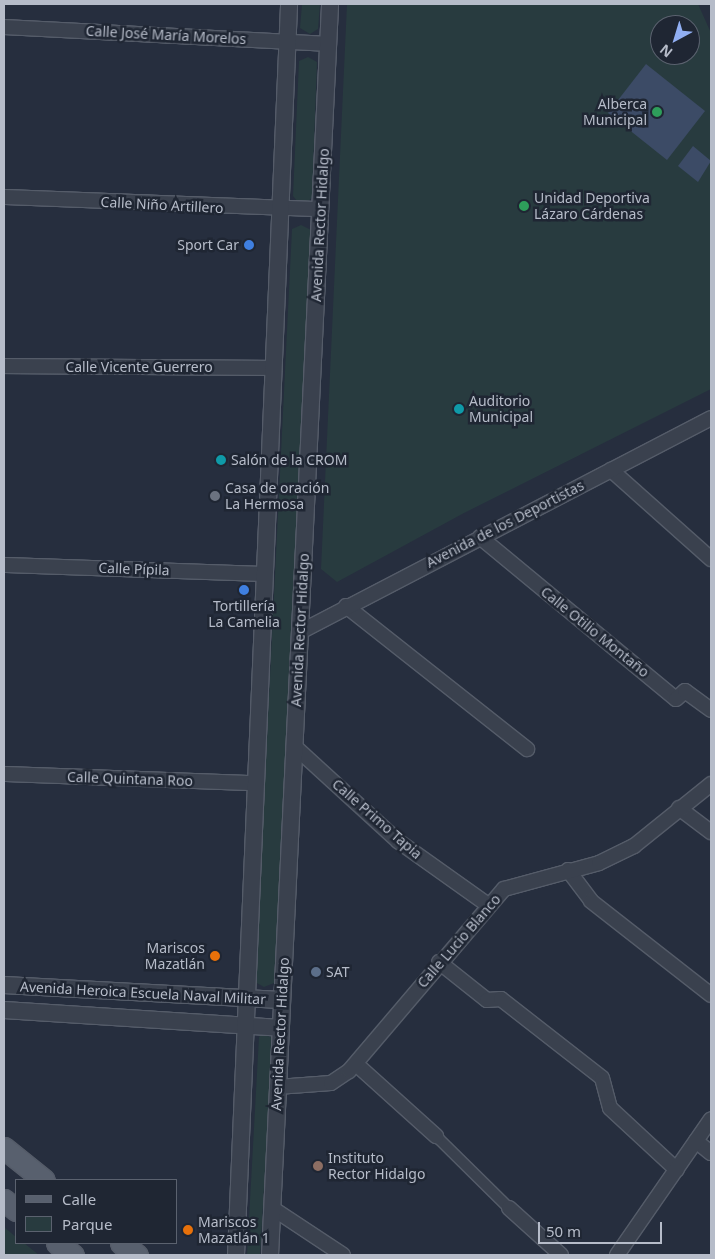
<!DOCTYPE html>
<html>
<head>
<meta charset="utf-8">
<style>
	body { margin:0 }
	#map { position:relative; width:715px; height:1259px; overflow:hidden; background:#262e3e; font-family:"Noto Sans",sans-serif }
	div>[style] { position:absolute }
	.green>* { inset:0; background:#283b3f }
	.water>* { inset:0; background:#3c4b66 }
	.roads { filter:drop-shadow(1px 0 #555c69) drop-shadow(-1px 0 #555c69) drop-shadow(0 1px #555c69) drop-shadow(0 -1px #555c69) }
	.pedestrian>* { height:10px; margin:-5px; padding:0 5px; transform-origin:5px; border-radius:5px; background:#3a414e }
	.minor>* { height:14px; margin:-7px; padding:0 7px; transform-origin:7px; border-radius:7px; background:#3a414e }
	.tertiary>* { height:16px; margin:-8px; padding:0 8px; transform-origin:8px; border-radius:8px; background:#3a414e }
	.primary>* { height:21px; margin:-10.5px; padding:0 10.5px; transform-origin:10.5px; border-radius:10.5px; background:#58606e }
	.dots>* { width:14px; height:14px; translate:-50% -50%; box-sizing:border-box; border:2px solid #1f2633; border-radius:50% }
	span { translate:-50% -50%; white-space:nowrap; text-align:center; line-height:1.15; -webkit-text-stroke:5px #1f2633; paint-order:stroke }
	.street-label { font-size:14px; color:#b6bcc9 }
	.poi-label { font-size:14px; color:#b6bcc9 }
	.right { translate:-100% -50%; text-align:right }
	.left { translate:0 -50%; text-align:left }
	.frame { position:absolute; inset:0; border:5px solid #b6bcc9; pointer-events:none }
	.legend { position:absolute; left:15px; top:1179px; width:162px; height:65px; box-sizing:border-box; background:#1f2633; border:1px solid #5b626f; margin:0; padding:6px 9px; list-style:none; font-size:15px; color:#b6bcc9 }
	.legend li { display:flex; align-items:center; gap:10px; height:25px }
	.legend b { width:25px; border:1px solid #5b626f }
	.north { position:absolute; left:650px; top:15px; width:50px; height:50px; box-sizing:border-box; background:#1f2633; border:1px solid #5b626f; border-radius:50%; rotate:219deg; font-size:14px; font-weight:700; line-height:20px; text-align:center; color:#b6bcc9 }
	.north::after { content:''; display:block; margin:auto; width:18px; height:22px; background:#91aff3; clip-path:polygon(50% 0,100% 100%,50% 72%,0 100%) }
	.scale { position:absolute; left:538px; top:1222px; width:124px; height:22px; box-sizing:border-box; border:2px solid #b6bcc9; border-top:0; padding-left:6px; font-size:15px; line-height:18px; white-space:nowrap; color:#b6bcc9; -webkit-text-stroke:4px #1f2633; paint-order:stroke }
</style>
</head>
<body>
<div id="map">
	<div class="green">
		<div style="clip-path:polygon(302px 4px,320px 4px,318px 29px,310px 34px,300px 28px)"></div>
		<div style="clip-path:polygon(evenodd,347px 4px,698px 4px,711px 33px,711px 389px,464px 513px,337px 582px,321px 569px,347px 4px,660px 25px,690px 25px,690px 55px,660px 55px,660px 25px)"></div>
		<div style="clip-path:polygon(308px 57px,317px 62px,312px 197px,308px 202px,297px 201px,293px 196px,299px 61px)"></div>
		<div style="clip-path:polygon(301px 225px,311px 230px,274px 983px,264px 987px,255px 982px,292px 229px)"></div>
		<div style="clip-path:polygon(262px 1034px,273px 1038px,260px 1255px,247px 1255px,259px 1037px)"></div>
		<div style="clip-path:polygon(4px 1227px,16px 1237px,16px 1243px,24px 1243px,39px 1255px,4px 1255px)"></div>
	</div>
	<div class="water">
		<div style="clip-path:polygon(646px 64px,705px 111px,667px 160px,608px 113px)"></div>
		<div style="clip-path:polygon(693px 146px,711px 161px,698px 182px,678px 166px)"></div>
	</div>
	<div class="roads">
		<div class="pedestrian">
			<div style="left:436px;top:1136px;width:103px;rotate:44.6deg"></div>
		</div>
		<div class="minor">
			<div style="left:4px;top:27px;width:324px;rotate:3deg"></div>
			<div style="left:4px;top:197px;width:317px;rotate:2.2deg"></div>
			<div style="left:4px;top:366px;width:269px;rotate:0.4deg"></div>
			<div style="left:611px;top:470px;width:134px;rotate:41.7deg"></div>
			<div style="left:480px;top:537px;width:254px;rotate:39.6deg"></div>
			<div style="left:676px;top:699px;width:12px;rotate:-42deg"></div>
			<div style="left:685px;top:691px;width:32px;rotate:36deg"></div>
			<div style="left:4px;top:565px;width:260px;rotate:2deg"></div>
			<div style="left:346px;top:606px;width:231px;rotate:38.3deg"></div>
			<div style="left:300px;top:632px;width:463px;rotate:-27.5deg"></div>
			<div style="left:294px;top:746px;width:141px;rotate:42.4deg"></div>
			<div style="left:398px;top:841px;width:110px;rotate:35.4deg"></div>
			<div style="left:4px;top:774px;width:251px;rotate:2.1deg"></div>
			<div style="left:679px;top:808px;width:40px;rotate:37deg"></div>
			<div style="left:568px;top:870px;width:39px;rotate:53deg"></div>
			<div style="left:591px;top:901px;width:152px;rotate:38.1deg"></div>
			<div style="left:439px;top:962px;width:61px;rotate:38.4deg"></div>
			<div style="left:487px;top:1000px;width:14px;rotate:-4deg"></div>
			<div style="left:501px;top:999px;width:128px;rotate:38deg"></div>
			<div style="left:602px;top:1078px;width:31px;rotate:75deg"></div>
			<div style="left:610px;top:1108px;width:91px;rotate:42.8deg"></div>
			<div style="left:356px;top:1064px;width:108px;rotate:42deg"></div>
			<div style="left:277px;top:1087px;width:54px;rotate:-4.2deg"></div>
			<div style="left:331px;top:1083px;width:22px;rotate:-34deg"></div>
			<div style="left:349px;top:1071px;width:239px;rotate:-49.6deg"></div>
			<div style="left:504px;top:889px;width:98px;rotate:-15.3deg"></div>
			<div style="left:599px;top:863px;width:39px;rotate:-26deg"></div>
			<div style="left:634px;top:846px;width:99px;rotate:-38.8deg"></div>
			<div style="left:696px;top:1141px;width:19px;rotate:39deg"></div>
			<div style="left:272px;top:1208px;width:85px;rotate:33.5deg"></div>
			<div style="left:509px;top:1208px;width:70px;rotate:42.1deg"></div>
			<div style="left:617px;top:1255px;width:165px;rotate:-55.3deg"></div>
		</div>
		<div class="tertiary">
			<div style="left:4px;top:985px;width:277px;rotate:3.1deg"></div>
			<div style="left:4px;top:1010px;width:277px;rotate:3.7deg"></div>
			<div style="left:236px;top:1255px;width:1252px;rotate:-87.57deg"></div>
			<div style="left:270px;top:1255px;width:1252px;rotate:-87.25deg"></div>
		</div>
		<div class="primary">
			<div style="left:4px;top:1148px;width:51px;rotate:38.7deg"></div>
			<div style="left:4px;top:1200px;width:16px;rotate:40deg"></div>
			<div style="left:57px;top:1243px;width:20px;rotate:37deg"></div>
			<div style="left:121px;top:1243px;width:20px;rotate:37deg"></div>
		</div>
	</div>
	<div class="dots">
		<div style="left:657px;top:112px;background:#2e9e5b"></div>
		<div style="left:524px;top:206px;background:#2e9e5b"></div>
		<div style="left:249px;top:245px;background:#3f7fe0"></div>
		<div style="left:459px;top:409px;background:#0f9aa8"></div>
		<div style="left:221px;top:460px;background:#0f9aa8"></div>
		<div style="left:215px;top:496px;background:#6b7280"></div>
		<div style="left:244px;top:590px;background:#3f7fe0"></div>
		<div style="left:215px;top:956px;background:#e8710a"></div>
		<div style="left:316px;top:972px;background:#5c6f8a"></div>
		<div style="left:318px;top:1166px;background:#8d6e63"></div>
		<div style="left:188px;top:1230px;background:#e8710a"></div>
	</div>
	<div class="street-label">
		<span style="left:166px;top:35px;rotate:3deg">Calle José María Morelos</span>
		<span style="left:162px;top:205px;rotate:3deg">Calle Niño Artillero</span>
		<span style="left:320px;top:225px;rotate:-87deg">Avenida Rector Hidalgo</span>
		<span style="left:139px;top:367px">Calle Vicente Guerrero</span>
		<span style="left:505px;top:524px;rotate:-27deg">Avenida de los Deportistas</span>
		<span style="left:134px;top:569px;rotate:2deg">Calle Pípila</span>
		<span style="left:300px;top:630px;rotate:-87deg">Avenida Rector Hidalgo</span>
		<span style="left:595px;top:632px;rotate:39deg">Calle Otilio Montaño</span>
		<span style="left:130px;top:779px;rotate:2deg">Calle Quintana Roo</span>
		<span style="left:377px;top:819px;rotate:41deg">Calle Primo Tapia</span>
		<span style="left:459px;top:941px;rotate:-49deg">Calle Lucio Blanco</span>
		<span style="left:143px;top:993px;rotate:3deg">Avenida Heroica Escuela Naval Militar</span>
		<span style="left:280px;top:1034px;rotate:-87deg">Avenida Rector Hidalgo</span>
	</div>
	<div class="poi-label">
		<span class="right" style="left:647px;top:112px">Alberca<br>Municipal</span>
		<span class="left" style="left:534px;top:206px">Unidad Deportiva<br>Lázaro Cárdenas</span>
		<span class="right" style="left:239px;top:245px">Sport Car</span>
		<span class="left" style="left:469px;top:409px">Auditorio<br>Municipal</span>
		<span class="left" style="left:231px;top:460px">Salón de la CROM</span>
		<span class="left" style="left:225px;top:496px">Casa de oración<br>La Hermosa</span>
		<span style="left:244px;top:614px">Tortillería<br>La Camelia</span>
		<span class="right" style="left:205px;top:956px">Mariscos<br>Mazatlán</span>
		<span class="left" style="left:326px;top:972px">SAT</span>
		<span class="left" style="left:328px;top:1166px">Instituto<br>Rector Hidalgo</span>
		<span class="left" style="left:198px;top:1230px">Mariscos<br>Mazatlán 1</span>
	</div>
	<div class="frame"></div>
	<ul class="legend">
	<li><b style="height:6px;background:#58606e"></b>Calle</li>
	<li><b style="height:14px;background:#283b3f"></b>Parque</li>
	</ul>
	<div class="north">N</div>
	<div class="scale">50 m</div>
</div>
</body>
</html>
